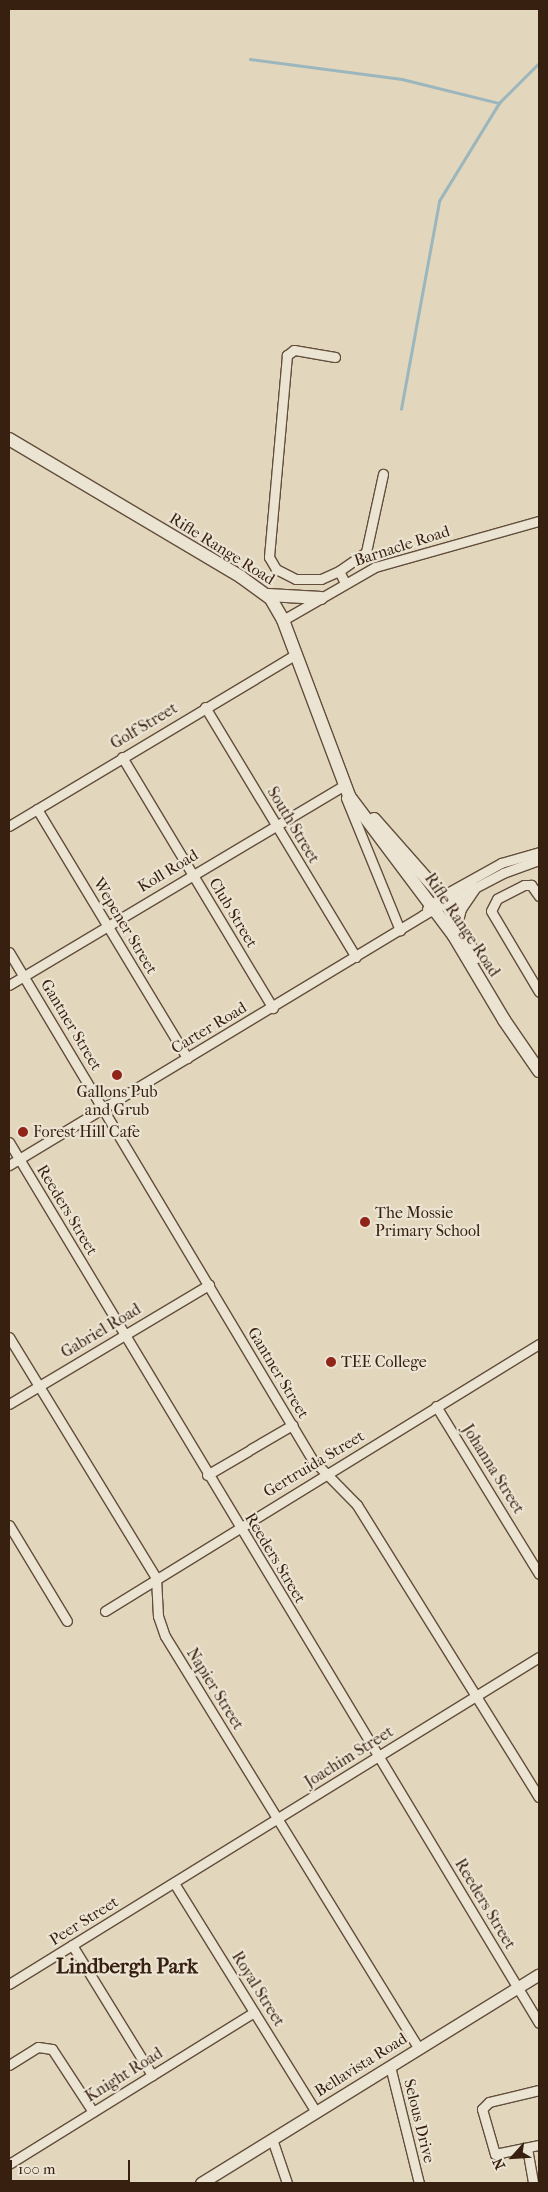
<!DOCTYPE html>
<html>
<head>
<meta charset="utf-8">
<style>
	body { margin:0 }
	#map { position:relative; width:548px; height:2192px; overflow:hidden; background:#e2d6bc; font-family:"IM FELL French Canon",serif }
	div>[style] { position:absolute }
	.stream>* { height:2.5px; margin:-1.25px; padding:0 1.25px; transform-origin:1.25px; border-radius:1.25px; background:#9bb6bd }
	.roads { filter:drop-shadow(1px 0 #624e3b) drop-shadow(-1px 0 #624e3b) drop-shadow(0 1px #624e3b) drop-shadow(0 -1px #624e3b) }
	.minor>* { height:9px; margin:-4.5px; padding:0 4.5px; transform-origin:4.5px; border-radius:4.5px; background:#ece4d3 }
	.tertiary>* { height:11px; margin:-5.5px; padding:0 5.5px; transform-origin:5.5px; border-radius:5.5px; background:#ece4d3 }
	.secondary>* { height:12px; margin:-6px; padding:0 6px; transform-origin:6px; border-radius:6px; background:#ece4d3 }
	.dots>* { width:14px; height:14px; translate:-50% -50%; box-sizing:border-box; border:2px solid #ece4d3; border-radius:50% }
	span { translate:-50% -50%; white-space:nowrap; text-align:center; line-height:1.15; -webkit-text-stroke:4.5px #ece4d3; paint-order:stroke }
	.street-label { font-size:16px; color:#382010 }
	.poi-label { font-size:16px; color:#382010 }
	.left { translate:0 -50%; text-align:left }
	.district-label { font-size:21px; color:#382010; font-weight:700 }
	.frame { position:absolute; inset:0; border:10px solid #382010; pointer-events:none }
	.north { position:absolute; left:488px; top:2132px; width:50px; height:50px; -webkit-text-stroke:4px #ece4d3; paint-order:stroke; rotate:244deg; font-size:14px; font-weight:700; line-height:20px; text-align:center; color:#382010 }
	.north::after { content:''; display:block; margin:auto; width:18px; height:22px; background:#382010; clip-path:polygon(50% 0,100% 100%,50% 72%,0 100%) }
	.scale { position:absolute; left:10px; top:2160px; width:120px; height:22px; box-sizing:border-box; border:2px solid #382010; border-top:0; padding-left:6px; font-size:15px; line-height:18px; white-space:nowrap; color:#382010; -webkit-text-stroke:4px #ece4d3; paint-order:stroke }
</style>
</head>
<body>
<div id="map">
	<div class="stream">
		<div style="left:250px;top:59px;width:153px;rotate:7.5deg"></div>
		<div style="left:402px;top:79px;width:100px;rotate:13.9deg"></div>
		<div style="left:401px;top:409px;width:211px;rotate:-79.6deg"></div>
		<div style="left:439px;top:201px;width:115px;rotate:-58.5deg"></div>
		<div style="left:499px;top:103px;width:57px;rotate:-45deg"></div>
	</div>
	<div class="roads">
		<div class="minor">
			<div style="left:335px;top:357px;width:42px;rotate:-170.3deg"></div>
			<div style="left:294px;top:350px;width:9px;rotate:144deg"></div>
			<div style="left:287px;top:355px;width:203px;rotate:95.1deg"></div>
			<div style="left:269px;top:557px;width:14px;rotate:60deg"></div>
			<div style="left:276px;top:569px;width:22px;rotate:27deg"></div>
			<div style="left:296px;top:579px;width:25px"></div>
			<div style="left:321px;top:579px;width:20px;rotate:-24deg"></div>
			<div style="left:339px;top:571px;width:13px;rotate:63deg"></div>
			<div style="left:339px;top:571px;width:33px;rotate:-35deg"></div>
			<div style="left:366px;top:552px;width:80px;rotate:-77.7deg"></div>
			<div style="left:283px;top:620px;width:106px;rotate:-29.9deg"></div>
			<div style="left:375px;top:567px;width:170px;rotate:-15.7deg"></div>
			<div style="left:205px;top:707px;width:292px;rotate:58.9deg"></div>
			<div style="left:122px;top:757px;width:293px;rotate:59deg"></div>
			<div style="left:346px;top:798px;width:143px;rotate:67.8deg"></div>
			<div style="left:37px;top:809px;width:291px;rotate:58.9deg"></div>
			<div style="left:9px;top:826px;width:335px;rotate:-30.9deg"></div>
			<div style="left:539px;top:896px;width:14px;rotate:-126deg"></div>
			<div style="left:531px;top:885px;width:7px;rotate:180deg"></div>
			<div style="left:524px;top:885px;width:30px;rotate:153deg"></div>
			<div style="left:497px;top:899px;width:13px;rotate:117deg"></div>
			<div style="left:491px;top:911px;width:94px;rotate:59.3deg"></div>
			<div style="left:427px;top:909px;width:20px;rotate:-41deg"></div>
			<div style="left:442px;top:896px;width:68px;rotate:-29.2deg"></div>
			<div style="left:501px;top:863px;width:40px;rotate:-16deg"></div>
			<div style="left:9px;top:952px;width:591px;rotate:59.14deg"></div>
			<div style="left:312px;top:1459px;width:64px;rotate:45.6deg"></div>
			<div style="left:357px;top:1505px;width:344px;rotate:58.1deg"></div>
			<div style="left:9px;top:985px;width:390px;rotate:-30.8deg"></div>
			<div style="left:9px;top:1142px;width:1028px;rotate:58.97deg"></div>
			<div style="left:9px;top:1165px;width:484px;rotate:-31.1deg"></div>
			<div style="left:423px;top:915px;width:90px;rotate:-27.7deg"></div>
			<div style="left:503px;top:873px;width:38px;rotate:-20deg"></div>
			<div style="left:9px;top:1337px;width:282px;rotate:58.6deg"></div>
			<div style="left:156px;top:1578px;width:38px;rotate:87deg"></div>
			<div style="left:158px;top:1616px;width:21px;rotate:71deg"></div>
			<div style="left:165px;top:1636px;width:483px;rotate:58.4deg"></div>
			<div style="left:9px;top:1404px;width:233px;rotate:-30.8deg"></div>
			<div style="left:436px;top:1406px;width:197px;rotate:58.5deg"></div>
			<div style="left:251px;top:1449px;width:48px;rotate:-30.3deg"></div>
			<div style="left:207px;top:1475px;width:48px;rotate:-30.3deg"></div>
			<div style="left:9px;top:1525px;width:112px;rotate:58.9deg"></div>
			<div style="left:105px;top:1611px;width:510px;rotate:-31.6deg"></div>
			<div style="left:174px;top:1883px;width:269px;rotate:58.2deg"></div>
			<div style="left:72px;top:1945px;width:153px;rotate:58.4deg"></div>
			<div style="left:9px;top:1984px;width:623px;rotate:-31.67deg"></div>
			<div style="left:9px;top:2065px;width:34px;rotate:-32deg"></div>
			<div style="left:38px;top:2047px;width:14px;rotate:8deg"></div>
			<div style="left:52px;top:2049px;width:75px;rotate:56.9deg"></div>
			<div style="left:390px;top:2066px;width:121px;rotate:76.1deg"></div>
			<div style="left:539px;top:2090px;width:51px;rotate:166.5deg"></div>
			<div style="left:489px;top:2102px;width:10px;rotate:135deg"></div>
			<div style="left:482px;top:2109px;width:47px;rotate:73.9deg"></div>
			<div style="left:495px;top:2154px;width:45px;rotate:-11.6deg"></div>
			<div style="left:272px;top:2139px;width:46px;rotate:71.2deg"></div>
			<div style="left:527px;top:2148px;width:36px;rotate:80deg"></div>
			<div style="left:9px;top:2164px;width:288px;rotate:-31.8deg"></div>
		</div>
		<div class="tertiary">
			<div style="left:201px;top:2183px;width:397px;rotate:-31.7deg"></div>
		</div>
		<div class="secondary">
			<div style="left:9px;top:439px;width:270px;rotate:30.7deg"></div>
			<div style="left:241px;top:577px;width:37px;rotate:36deg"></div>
			<div style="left:271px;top:599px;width:24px;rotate:60deg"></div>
			<div style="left:283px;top:620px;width:188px;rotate:69.4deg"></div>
			<div style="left:349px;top:796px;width:175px;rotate:53.1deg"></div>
			<div style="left:454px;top:936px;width:98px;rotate:59.2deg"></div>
			<div style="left:504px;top:1020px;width:62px;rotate:55.5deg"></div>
			<div style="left:268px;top:595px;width:53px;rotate:3.2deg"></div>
			<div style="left:374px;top:819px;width:103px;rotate:48.6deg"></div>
			<div style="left:442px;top:896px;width:70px;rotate:60.9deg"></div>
			<div style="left:457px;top:921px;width:12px;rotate:-76deg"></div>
			<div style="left:460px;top:909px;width:25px;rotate:-56deg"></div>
		</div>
	</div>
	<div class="dots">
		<div style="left:117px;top:1075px;background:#8f2418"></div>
		<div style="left:23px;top:1132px;background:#8f2418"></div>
		<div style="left:365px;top:1222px;background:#8f2418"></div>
		<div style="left:331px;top:1362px;background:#8f2418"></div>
	</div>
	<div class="street-label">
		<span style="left:402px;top:546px;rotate:-18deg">Barnacle Road</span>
		<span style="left:222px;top:549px;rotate:32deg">Rifle Range Road</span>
		<span style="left:144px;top:726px;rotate:-31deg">Golf Street</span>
		<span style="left:293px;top:825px;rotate:59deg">South Street</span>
		<span style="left:168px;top:871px;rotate:-31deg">Koll Road</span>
		<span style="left:233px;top:913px;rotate:59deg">Club Street</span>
		<span style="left:462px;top:925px;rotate:56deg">Rifle Range Road</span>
		<span style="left:125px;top:926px;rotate:59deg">Wepener Street</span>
		<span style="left:71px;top:1025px;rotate:59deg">Gantner Street</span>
		<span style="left:209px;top:1028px;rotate:-31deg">Carter Road</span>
		<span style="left:67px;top:1210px;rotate:59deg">Reeders Street</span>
		<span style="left:101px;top:1331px;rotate:-31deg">Gabriel Road</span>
		<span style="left:278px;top:1373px;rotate:59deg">Gantner Street</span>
		<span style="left:314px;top:1464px;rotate:-31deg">Gertruida Street</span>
		<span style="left:493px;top:1469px;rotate:58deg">Johanna Street</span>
		<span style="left:275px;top:1558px;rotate:59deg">Reeders Street</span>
		<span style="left:215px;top:1689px;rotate:58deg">Napier Street</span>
		<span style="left:349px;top:1757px;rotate:-32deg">Joachim Street</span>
		<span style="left:485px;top:1904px;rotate:59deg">Reeders Street</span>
		<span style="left:84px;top:1921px;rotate:-32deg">Peer Street</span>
		<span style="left:258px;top:1989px;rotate:58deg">Royal Street</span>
		<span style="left:361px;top:2065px;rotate:-32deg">Bellavista Road</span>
		<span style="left:124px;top:2075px;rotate:-32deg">Knight Road</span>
		<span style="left:419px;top:2121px;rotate:76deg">Selous Drive</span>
	</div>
	<div class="poi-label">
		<span style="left:117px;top:1101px">Gallons Pub<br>and Grub</span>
		<span class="left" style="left:33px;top:1132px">Forest Hill Cafe</span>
		<span class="left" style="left:375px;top:1222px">The Mossie<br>Primary School</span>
		<span class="left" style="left:341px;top:1362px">TEE College</span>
	</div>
	<div class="district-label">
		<span style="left:127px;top:1966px">Lindbergh Park</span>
	</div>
	<div class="frame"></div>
	<div class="north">N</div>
	<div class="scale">100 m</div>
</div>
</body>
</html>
